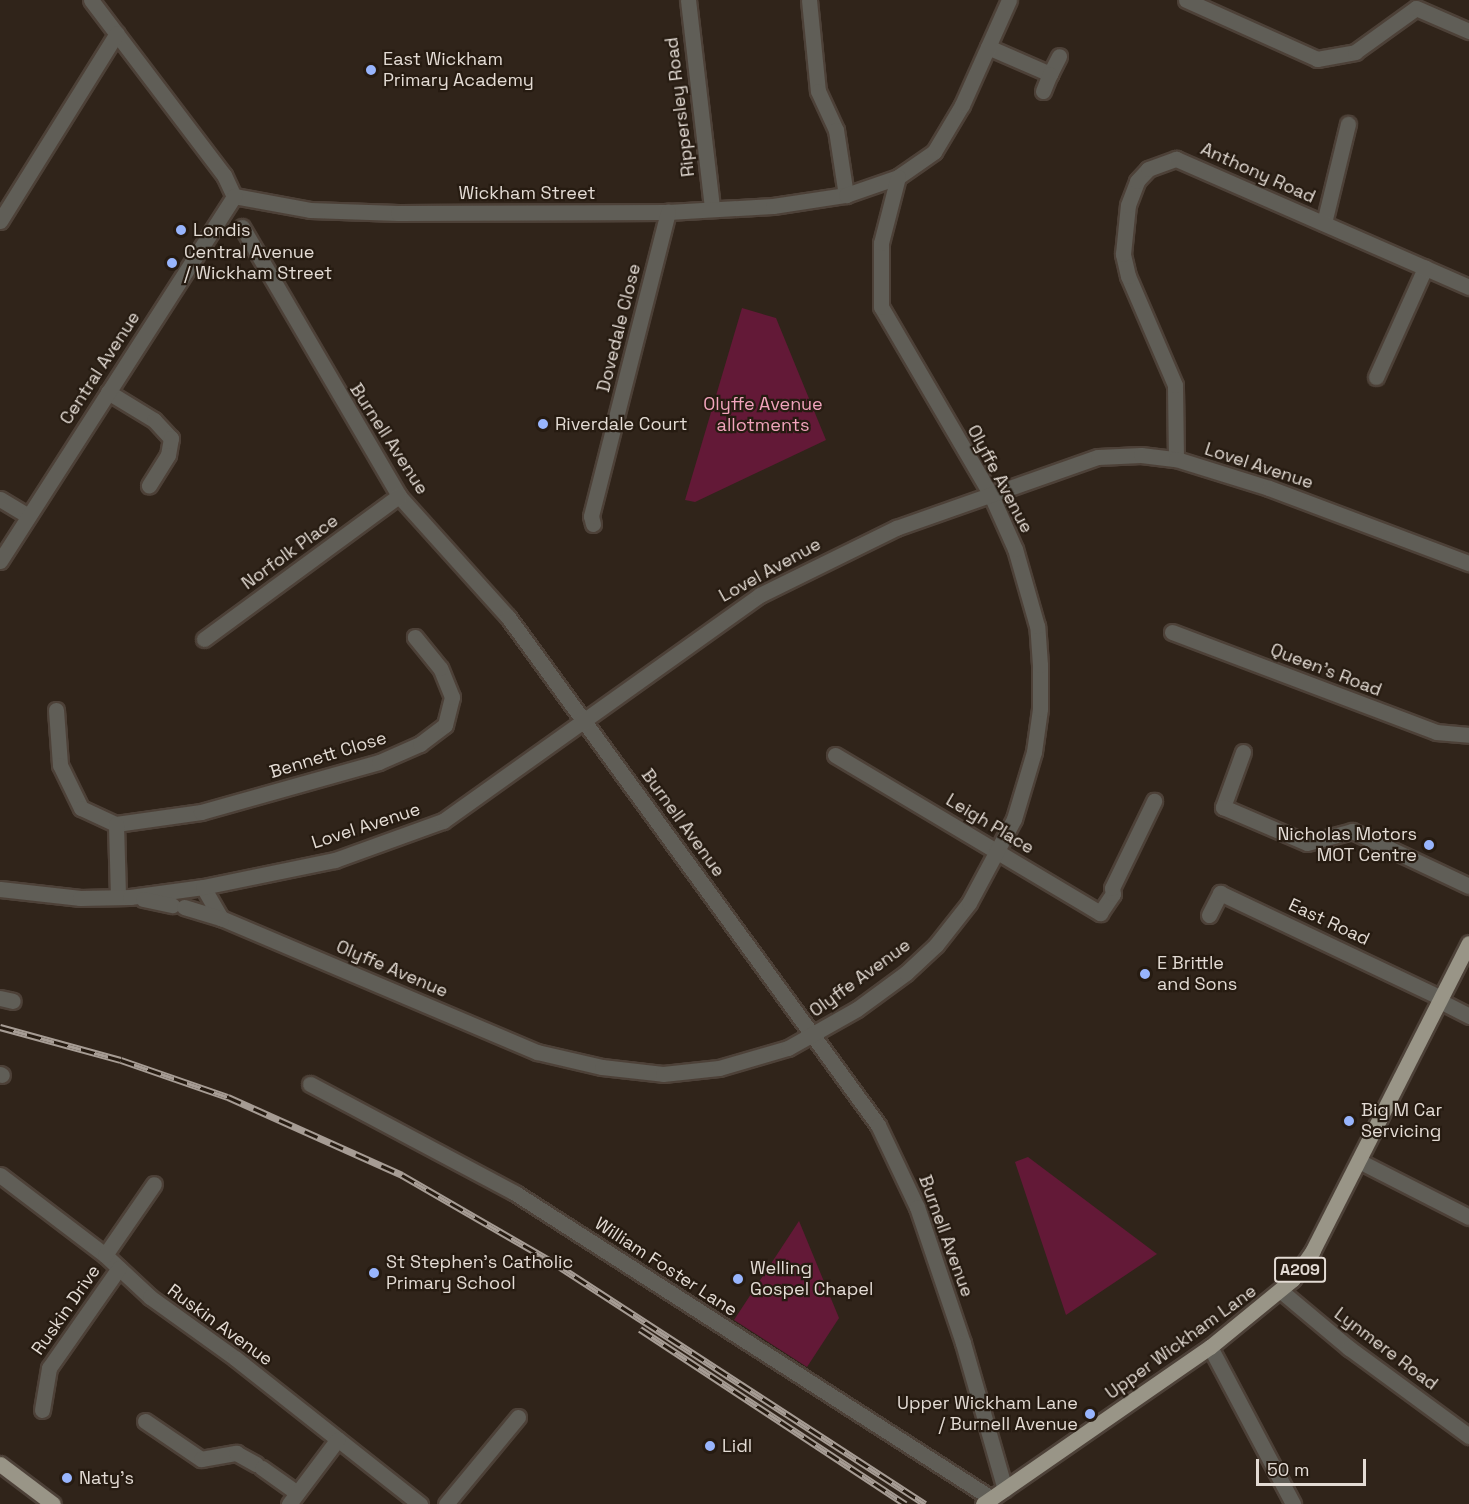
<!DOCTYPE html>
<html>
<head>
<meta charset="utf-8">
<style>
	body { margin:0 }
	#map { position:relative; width:1469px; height:1504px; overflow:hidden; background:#30241a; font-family:"Space Grotesk",sans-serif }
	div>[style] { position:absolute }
	.green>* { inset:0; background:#631937 }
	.roads { filter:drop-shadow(2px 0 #4d4138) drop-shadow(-2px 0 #4d4138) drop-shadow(0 2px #4d4138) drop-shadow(0 -2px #4d4138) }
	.minor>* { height:15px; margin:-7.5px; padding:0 7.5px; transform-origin:7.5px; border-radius:7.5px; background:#605e57 }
	.major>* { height:15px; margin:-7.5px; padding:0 7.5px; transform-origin:7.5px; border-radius:7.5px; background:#999587 }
	.rail>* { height:7px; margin-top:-3.5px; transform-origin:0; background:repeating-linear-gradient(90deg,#261b11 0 14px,#a69c94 0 28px); box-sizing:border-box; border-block:2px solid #a69c94 }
	.dots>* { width:16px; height:16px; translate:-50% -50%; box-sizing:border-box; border:3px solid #261b11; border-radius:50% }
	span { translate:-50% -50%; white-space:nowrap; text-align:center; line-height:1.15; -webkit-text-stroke:4.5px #261b11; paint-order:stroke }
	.shield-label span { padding:2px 4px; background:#261b11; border:2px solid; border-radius:4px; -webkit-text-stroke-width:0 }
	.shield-label { font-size:16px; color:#e3dbd4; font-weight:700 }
	.poi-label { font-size:18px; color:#e3dbd4 }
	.left { translate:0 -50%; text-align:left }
	.right { translate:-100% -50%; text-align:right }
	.street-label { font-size:18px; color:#e3dbd4 }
	.park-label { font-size:18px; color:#f1a4bc }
	.scale { position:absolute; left:1256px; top:1459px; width:110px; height:27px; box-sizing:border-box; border:3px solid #e3dbd4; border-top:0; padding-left:8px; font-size:18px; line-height:21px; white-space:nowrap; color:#e3dbd4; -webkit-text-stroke:4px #261b11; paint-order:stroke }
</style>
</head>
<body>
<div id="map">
	<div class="green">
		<div style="clip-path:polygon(742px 308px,776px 318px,826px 440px,695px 502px,685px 500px)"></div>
		<div style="clip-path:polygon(1028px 1157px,1157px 1254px,1066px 1315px,1015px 1162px)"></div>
		<div style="clip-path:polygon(799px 1221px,839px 1318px,807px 1367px,734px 1320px)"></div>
	</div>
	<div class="roads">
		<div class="minor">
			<div style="left:91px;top:0;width:220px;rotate:52.8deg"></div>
			<div style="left:224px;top:175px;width:23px;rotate:65deg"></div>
			<div style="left:688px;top:0;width:210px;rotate:83.4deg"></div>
			<div style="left:809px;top:0;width:91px;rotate:84.4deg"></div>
			<div style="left:818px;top:91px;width:43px;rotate:65.2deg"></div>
			<div style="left:836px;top:130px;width:66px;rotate:81.3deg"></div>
			<div style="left:1186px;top:0;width:144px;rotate:24.2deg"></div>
			<div style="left:1317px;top:59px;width:39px;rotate:-10deg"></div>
			<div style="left:1355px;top:52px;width:75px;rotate:-35.8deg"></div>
			<div style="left:1416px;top:8px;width:58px;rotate:23.5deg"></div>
			<div style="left:988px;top:47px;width:68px;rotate:23.5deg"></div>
			<div style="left:1050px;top:74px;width:20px;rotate:-63deg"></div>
			<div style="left:1043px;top:91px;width:18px;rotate:-68deg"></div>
			<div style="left:234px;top:196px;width:77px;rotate:10.4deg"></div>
			<div style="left:310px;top:210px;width:88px;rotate:2deg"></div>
			<div style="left:398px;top:213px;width:270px;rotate:-0.2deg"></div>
			<div style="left:668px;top:212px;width:105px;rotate:-3.3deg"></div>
			<div style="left:773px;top:206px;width:74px;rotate:-8.6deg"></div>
			<div style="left:846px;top:195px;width:55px;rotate:-19.1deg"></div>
			<div style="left:898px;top:177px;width:44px;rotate:-34.8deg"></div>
			<div style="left:934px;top:152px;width:55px;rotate:-59.2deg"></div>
			<div style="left:962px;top:105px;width:115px;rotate:-65.9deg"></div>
			<div style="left:0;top:221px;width:221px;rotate:-58.1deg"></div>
			<div style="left:1324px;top:223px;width:102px;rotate:-76.4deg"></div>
			<div style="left:242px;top:227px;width:311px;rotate:59.7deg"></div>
			<div style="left:399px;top:496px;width:163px;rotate:48deg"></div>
			<div style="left:508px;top:617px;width:628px;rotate:53.93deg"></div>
			<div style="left:878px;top:1125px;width:91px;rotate:64.6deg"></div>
			<div style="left:917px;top:1207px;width:144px;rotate:71.3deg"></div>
			<div style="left:963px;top:1343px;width:152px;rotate:74deg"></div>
			<div style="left:1376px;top:377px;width:120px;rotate:-65.8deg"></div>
			<div style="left:108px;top:392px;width:54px;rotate:31.3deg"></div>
			<div style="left:154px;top:420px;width:25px;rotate:47deg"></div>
			<div style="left:171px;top:438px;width:17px;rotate:100deg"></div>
			<div style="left:168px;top:455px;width:36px;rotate:122deg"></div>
			<div style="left:1176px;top:459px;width:74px;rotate:-90.8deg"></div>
			<div style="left:1175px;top:385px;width:119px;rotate:-113.3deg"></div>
			<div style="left:1128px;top:276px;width:23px;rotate:-103deg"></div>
			<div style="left:1123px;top:254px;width:49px;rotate:-84.2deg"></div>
			<div style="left:1128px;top:205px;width:26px;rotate:-69deg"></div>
			<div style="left:1137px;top:181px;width:16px;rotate:-47deg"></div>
			<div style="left:1148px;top:169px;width:30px;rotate:-20deg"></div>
			<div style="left:1176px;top:159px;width:320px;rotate:23.6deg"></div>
			<div style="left:0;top:499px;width:33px;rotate:31deg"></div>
			<div style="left:593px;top:524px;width:8px;rotate:-104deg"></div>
			<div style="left:591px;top:516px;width:314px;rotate:-75.8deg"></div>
			<div style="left:0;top:561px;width:434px;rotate:-57.3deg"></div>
			<div style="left:1172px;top:632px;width:282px;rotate:20.7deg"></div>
			<div style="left:1436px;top:732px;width:33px;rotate:5deg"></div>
			<div style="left:204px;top:639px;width:242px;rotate:-36.3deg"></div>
			<div style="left:56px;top:710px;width:55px;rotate:85.8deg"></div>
			<div style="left:60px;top:765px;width:48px;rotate:64deg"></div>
			<div style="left:81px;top:808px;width:38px;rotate:25deg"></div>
			<div style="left:116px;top:824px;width:86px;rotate:-8deg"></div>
			<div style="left:201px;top:812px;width:185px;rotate:-15.7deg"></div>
			<div style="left:379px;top:762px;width:45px;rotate:-23.7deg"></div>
			<div style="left:420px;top:744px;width:31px;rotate:-37deg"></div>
			<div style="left:445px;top:725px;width:29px;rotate:-76deg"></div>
			<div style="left:452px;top:697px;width:31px;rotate:-112deg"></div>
			<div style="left:440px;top:668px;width:40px;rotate:-129deg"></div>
			<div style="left:1243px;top:752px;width:59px;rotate:110deg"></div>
			<div style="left:1223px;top:807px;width:91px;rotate:23.2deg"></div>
			<div style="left:1307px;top:843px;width:47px;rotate:-14.9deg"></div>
			<div style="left:1352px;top:831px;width:129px;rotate:25.2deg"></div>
			<div style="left:835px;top:755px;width:309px;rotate:30.8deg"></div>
			<div style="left:1100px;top:913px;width:23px;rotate:-56deg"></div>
			<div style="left:1113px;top:894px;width:6px;rotate:-99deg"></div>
			<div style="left:1112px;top:888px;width:97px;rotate:-64.2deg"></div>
			<div style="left:116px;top:824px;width:72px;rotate:88.4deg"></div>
			<div style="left:203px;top:887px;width:36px;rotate:60deg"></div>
			<div style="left:221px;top:918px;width:343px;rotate:23deg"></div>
			<div style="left:537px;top:1052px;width:67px;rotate:13deg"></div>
			<div style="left:602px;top:1067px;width:61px;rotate:6.5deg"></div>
			<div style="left:663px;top:1074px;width:56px;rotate:-6.1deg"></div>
			<div style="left:719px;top:1068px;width:72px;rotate:-16.2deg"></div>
			<div style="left:788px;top:1048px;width:79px;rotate:-29.5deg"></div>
			<div style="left:857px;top:1009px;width:61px;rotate:-36.3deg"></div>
			<div style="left:906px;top:973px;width:41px;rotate:-43deg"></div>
			<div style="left:936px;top:945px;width:53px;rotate:-51.8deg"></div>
			<div style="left:969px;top:903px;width:95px;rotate:-61.8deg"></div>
			<div style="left:1014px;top:819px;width:70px;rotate:-73.4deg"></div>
			<div style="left:1034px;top:752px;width:43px;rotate:-82.1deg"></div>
			<div style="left:1040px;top:709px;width:44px;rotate:-90deg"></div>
			<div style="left:1040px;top:665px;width:39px;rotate:-94deg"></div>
			<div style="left:1037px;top:626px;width:80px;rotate:-105.9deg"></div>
			<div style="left:1015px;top:549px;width:59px;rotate:-114deg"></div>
			<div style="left:991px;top:495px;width:218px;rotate:-120.3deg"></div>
			<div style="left:881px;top:307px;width:64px;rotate:-90deg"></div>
			<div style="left:881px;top:243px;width:68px;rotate:-75.6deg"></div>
			<div style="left:0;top:889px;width:81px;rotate:6.4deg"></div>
			<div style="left:80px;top:898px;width:50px;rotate:-1.1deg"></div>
			<div style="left:130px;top:897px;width:74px;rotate:-7.8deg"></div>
			<div style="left:203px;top:887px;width:135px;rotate:-11.6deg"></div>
			<div style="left:335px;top:860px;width:115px;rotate:-19.9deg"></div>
			<div style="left:443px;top:821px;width:389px;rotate:-35.5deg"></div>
			<div style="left:760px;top:595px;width:152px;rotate:-26.2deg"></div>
			<div style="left:896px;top:528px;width:214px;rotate:-19.4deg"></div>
			<div style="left:1098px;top:457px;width:43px;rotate:-2.7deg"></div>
			<div style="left:1141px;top:455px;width:35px;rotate:7deg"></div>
			<div style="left:1176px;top:459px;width:97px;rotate:17.3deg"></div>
			<div style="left:1269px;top:488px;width:214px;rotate:20.6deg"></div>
			<div style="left:143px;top:899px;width:30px;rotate:12deg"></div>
			<div style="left:184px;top:907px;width:39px;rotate:17deg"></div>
			<div style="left:1209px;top:915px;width:25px;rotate:-63deg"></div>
			<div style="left:1220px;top:893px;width:245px;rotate:25.4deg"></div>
			<div style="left:0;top:998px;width:13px;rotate:13deg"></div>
			<div style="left:1440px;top:1001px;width:33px;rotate:27deg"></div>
			<div style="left:0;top:1074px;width:2px;rotate:27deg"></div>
			<div style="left:310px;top:1084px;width:232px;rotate:28deg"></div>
			<div style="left:515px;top:1193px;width:565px;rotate:32.65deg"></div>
			<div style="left:1359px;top:1161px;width:123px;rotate:27deg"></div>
			<div style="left:0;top:1175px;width:132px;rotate:37.3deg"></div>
			<div style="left:105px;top:1255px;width:62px;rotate:43deg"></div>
			<div style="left:150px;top:1297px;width:105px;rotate:35.7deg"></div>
			<div style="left:235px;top:1358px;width:236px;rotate:38.3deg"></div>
			<div style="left:105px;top:1255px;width:86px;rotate:-55.4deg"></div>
			<div style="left:1281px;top:1291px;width:89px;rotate:40deg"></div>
			<div style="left:1349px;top:1348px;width:149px;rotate:36.3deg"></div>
			<div style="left:1210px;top:1347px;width:178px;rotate:62.1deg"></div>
			<div style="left:42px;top:1410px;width:43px;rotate:-80.5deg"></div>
			<div style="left:49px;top:1368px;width:122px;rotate:-55deg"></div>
			<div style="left:145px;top:1421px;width:68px;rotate:34.2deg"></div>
			<div style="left:201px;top:1459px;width:36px;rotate:-10deg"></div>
			<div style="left:236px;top:1453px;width:23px;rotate:29deg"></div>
			<div style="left:262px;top:1468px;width:43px;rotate:35.5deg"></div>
			<div style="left:289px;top:1504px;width:81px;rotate:-53deg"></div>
			<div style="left:446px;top:1504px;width:113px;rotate:-50.4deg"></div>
		</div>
		<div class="major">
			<div style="left:0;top:1464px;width:66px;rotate:37deg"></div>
			<div style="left:983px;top:1504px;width:276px;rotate:-34.7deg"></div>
			<div style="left:1210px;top:1347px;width:107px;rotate:-39.3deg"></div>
			<div style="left:1293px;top:1279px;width:35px;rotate:-55deg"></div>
			<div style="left:1313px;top:1250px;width:344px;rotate:-63.1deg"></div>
		</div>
	</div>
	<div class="rail">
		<div style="left:0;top:1027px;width:125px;rotate:15.3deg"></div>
		<div style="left:121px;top:1060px;width:113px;rotate:19.1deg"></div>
		<div style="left:228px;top:1097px;width:191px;rotate:24.1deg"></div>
		<div style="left:402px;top:1175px;width:172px;rotate:30deg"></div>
		<div style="left:551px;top:1261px;width:446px;rotate:33deg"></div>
		<div style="left:640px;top:1329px;width:318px;rotate:33.4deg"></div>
	</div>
	<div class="dots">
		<div style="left:371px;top:70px;background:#98b5fd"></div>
		<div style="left:181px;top:230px;background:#98b5fd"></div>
		<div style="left:172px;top:263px;background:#98b5fd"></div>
		<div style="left:543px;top:424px;background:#98b5fd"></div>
		<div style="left:1429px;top:845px;background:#98b5fd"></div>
		<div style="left:1145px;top:974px;background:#98b5fd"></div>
		<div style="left:1349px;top:1121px;background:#98b5fd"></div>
		<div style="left:374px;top:1273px;background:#98b5fd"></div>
		<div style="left:738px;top:1279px;background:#98b5fd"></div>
		<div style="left:1090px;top:1414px;background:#98b5fd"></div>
		<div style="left:710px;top:1446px;background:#98b5fd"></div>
		<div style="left:67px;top:1478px;background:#98b5fd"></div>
	</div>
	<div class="shield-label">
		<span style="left:1300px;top:1270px">A209</span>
	</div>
	<div class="poi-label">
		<span class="left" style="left:383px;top:70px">East Wickham<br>Primary Academy</span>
		<span class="left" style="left:193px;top:230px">Londis</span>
		<span class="left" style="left:184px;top:263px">Central Avenue<br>/ Wickham Street</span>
		<span class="left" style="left:555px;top:424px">Riverdale Court</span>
		<span class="right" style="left:1417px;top:845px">Nicholas Motors<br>MOT Centre</span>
		<span class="left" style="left:1157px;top:974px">E Brittle<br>and Sons</span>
		<span class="left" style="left:1361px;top:1121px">Big M Car<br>Servicing</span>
		<span class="left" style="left:386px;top:1273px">St Stephen's Catholic<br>Primary School</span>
		<span class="left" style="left:750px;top:1279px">Welling<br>Gospel Chapel</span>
		<span class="right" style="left:1078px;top:1414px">Upper Wickham Lane<br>/ Burnell Avenue</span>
		<span class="left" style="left:722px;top:1446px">Lidl</span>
		<span class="left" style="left:79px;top:1478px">Naty's</span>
	</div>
	<div class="street-label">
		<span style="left:680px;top:107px;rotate:-97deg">Rippersley Road</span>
		<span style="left:1258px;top:173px;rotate:24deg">Anthony Road</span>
		<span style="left:527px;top:193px">Wickham Street</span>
		<span style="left:619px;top:328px;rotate:-76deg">Dovedale Close</span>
		<span style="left:100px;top:368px;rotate:-57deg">Central Avenue</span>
		<span style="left:389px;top:439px;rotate:57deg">Burnell Avenue</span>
		<span style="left:1259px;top:466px;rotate:18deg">Lovel Avenue</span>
		<span style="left:1000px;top:479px;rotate:62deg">Olyffe Avenue</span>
		<span style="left:290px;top:552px;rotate:-36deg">Norfolk Place</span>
		<span style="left:770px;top:570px;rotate:-29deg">Lovel Avenue</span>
		<span style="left:1326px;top:670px;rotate:21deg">Queen's Road</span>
		<span style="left:328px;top:755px;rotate:-17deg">Bennett Close</span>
		<span style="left:683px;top:823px;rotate:54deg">Burnell Avenue</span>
		<span style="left:990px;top:824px;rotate:31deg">Leigh Place</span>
		<span style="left:366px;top:826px;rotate:-18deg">Lovel Avenue</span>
		<span style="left:1329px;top:922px;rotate:25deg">East Road</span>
		<span style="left:392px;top:969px;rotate:23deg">Olyffe Avenue</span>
		<span style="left:860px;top:978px;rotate:-36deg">Olyffe Avenue</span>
		<span style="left:946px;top:1236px;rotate:70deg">Burnell Avenue</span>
		<span style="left:666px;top:1267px;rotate:33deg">William Foster Lane</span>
		<span style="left:66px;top:1310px;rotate:-55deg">Ruskin Drive</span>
		<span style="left:220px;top:1325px;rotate:36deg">Ruskin Avenue</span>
		<span style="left:1181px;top:1342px;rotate:-36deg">Upper Wickham Lane</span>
		<span style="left:1386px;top:1349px;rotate:37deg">Lynmere Road</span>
	</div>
	<div class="park-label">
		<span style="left:763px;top:415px">Olyffe Avenue<br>allotments</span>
	</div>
	<div class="scale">50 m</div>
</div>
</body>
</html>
